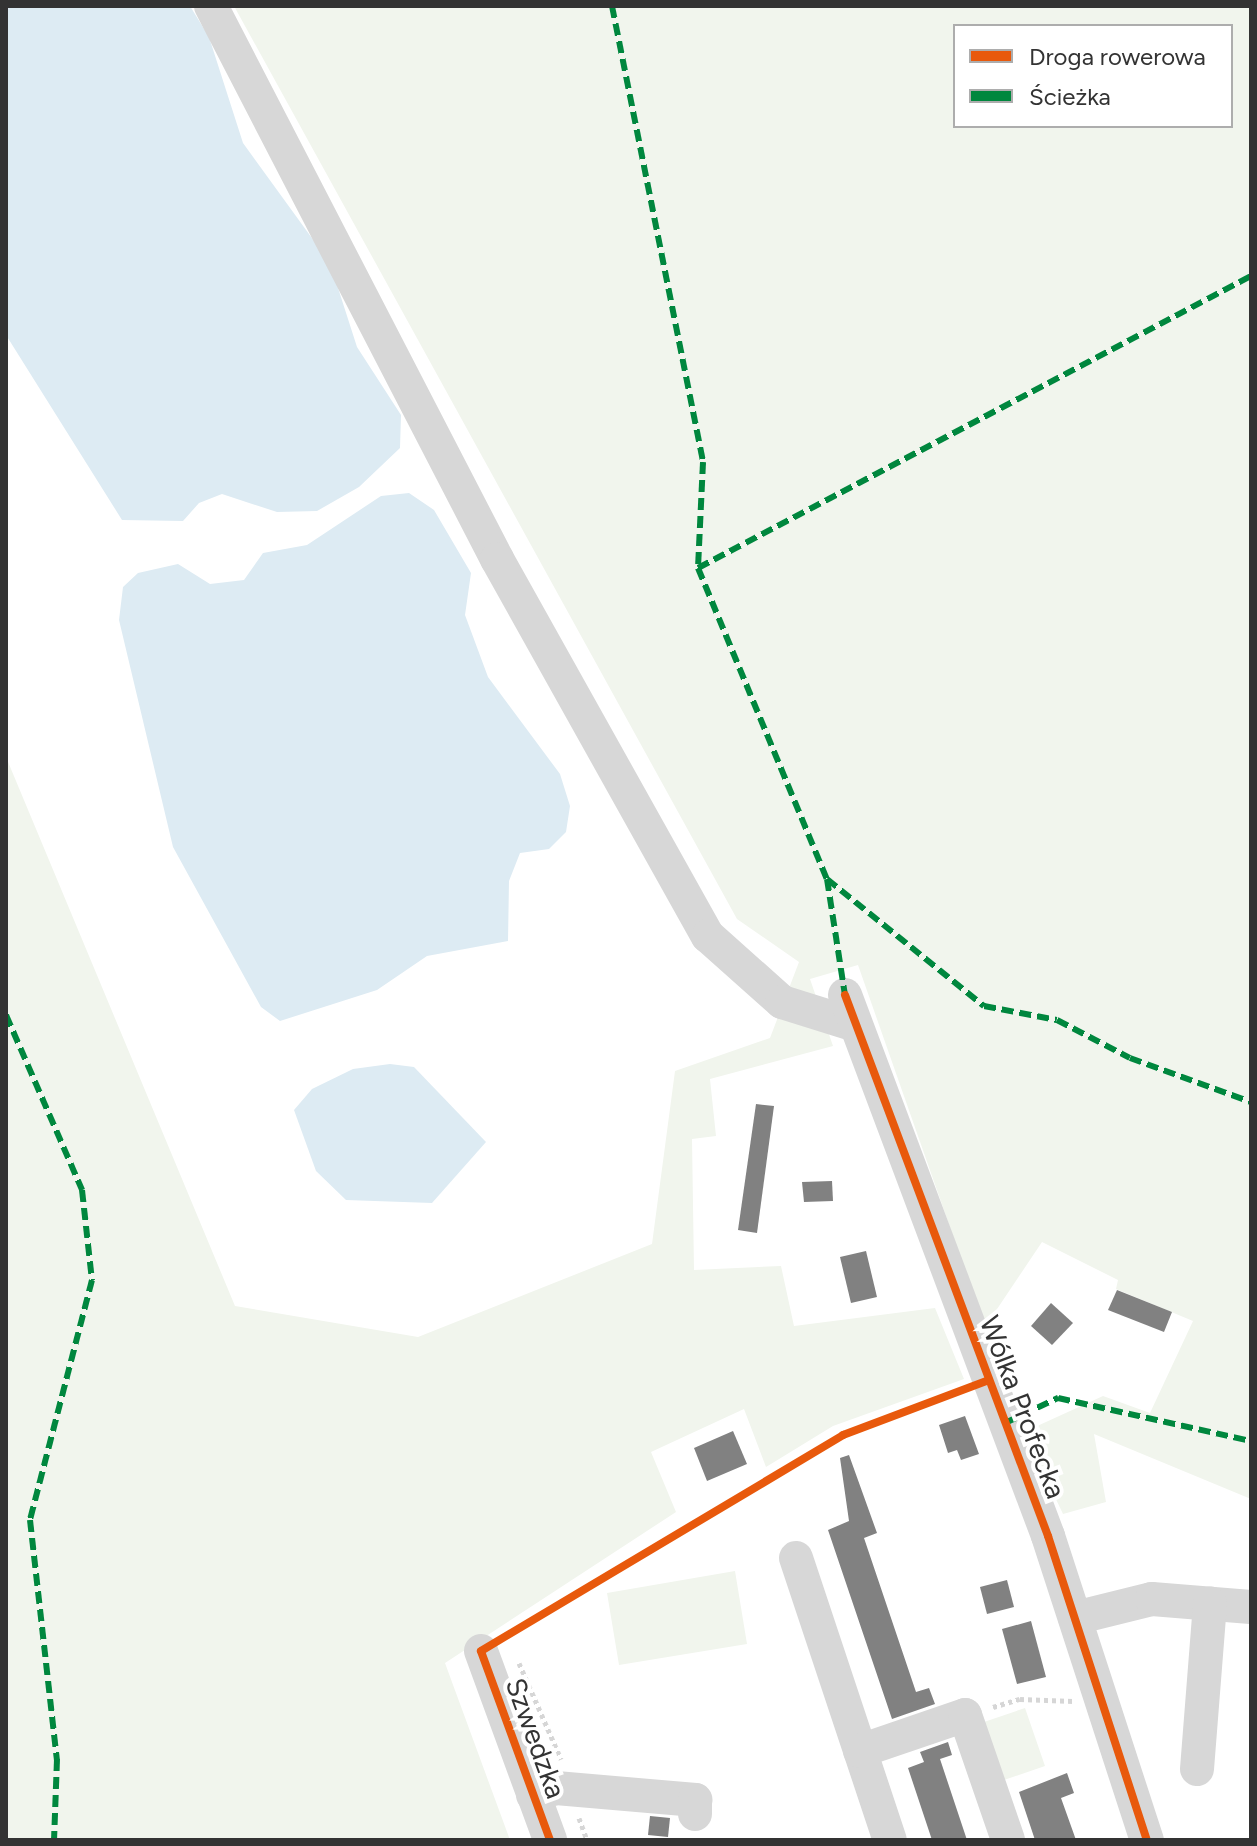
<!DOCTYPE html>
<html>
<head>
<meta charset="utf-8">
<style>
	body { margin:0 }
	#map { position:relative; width:1257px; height:1846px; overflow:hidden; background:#fff; font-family:Figtree,sans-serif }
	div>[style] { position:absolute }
	.green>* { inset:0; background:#f1f5ed }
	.water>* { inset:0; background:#ddebf3 }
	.building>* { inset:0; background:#818181 }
	.path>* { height:5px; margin-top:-2.5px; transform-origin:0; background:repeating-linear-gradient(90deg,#d6d6d6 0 4px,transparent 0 8px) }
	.minor>* { height:34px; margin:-17px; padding:0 17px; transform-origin:17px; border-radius:17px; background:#d7d7d7 }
	.quiet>* { height:6px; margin-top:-3px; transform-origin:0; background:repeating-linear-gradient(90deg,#00873e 0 12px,transparent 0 18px) }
	.cycleway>* { height:8px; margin:-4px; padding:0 4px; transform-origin:4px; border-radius:4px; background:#e8590c }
	span { translate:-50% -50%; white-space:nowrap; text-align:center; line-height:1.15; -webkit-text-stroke:8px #fff; paint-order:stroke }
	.street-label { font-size:28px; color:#333 }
	.frame { position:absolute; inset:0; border:8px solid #333; pointer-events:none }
	.legend { position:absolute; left:953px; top:24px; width:280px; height:104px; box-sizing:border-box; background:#fff; border:2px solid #adadad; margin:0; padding:10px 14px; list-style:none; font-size:24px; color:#333 }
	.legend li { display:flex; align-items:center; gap:16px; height:40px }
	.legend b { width:40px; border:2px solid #adadad }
</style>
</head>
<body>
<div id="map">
	<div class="green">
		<div style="clip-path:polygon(evenodd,234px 6px,1251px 6px,1251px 1499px,1094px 1434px,1106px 1502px,1063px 1514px,1024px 1432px,1103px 1396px,1150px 1413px,1193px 1321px,1116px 1289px,1118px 1280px,1042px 1242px,985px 1327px,858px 965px,810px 979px,833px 1046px,710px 1079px,716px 1136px,692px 1139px,694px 1270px,781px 1266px,794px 1326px,935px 1308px,964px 1379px,833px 1426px,766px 1467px,744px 1409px,651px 1452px,676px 1512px,445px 1663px,510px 1840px,6px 1840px,6px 757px,235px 1306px,418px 1337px,652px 1244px,675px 1071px,770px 1038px,799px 962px,737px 919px,234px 6px,955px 26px,1231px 26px,1231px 126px,955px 126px,955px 26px)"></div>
		<div style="clip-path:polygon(735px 1571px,747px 1644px,619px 1665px,607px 1593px)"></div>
		<div style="clip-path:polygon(1025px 1708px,1045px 1766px,1001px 1781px,981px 1723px)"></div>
	</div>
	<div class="water">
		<div style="clip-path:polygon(6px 6px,190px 6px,209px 37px,243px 143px,330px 263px,357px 347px,401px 415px,400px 448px,359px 487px,317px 511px,277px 512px,222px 494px,199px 503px,183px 521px,122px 520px,6px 335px)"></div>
		<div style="clip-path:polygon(409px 493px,434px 510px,471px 573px,465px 615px,488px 677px,560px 774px,570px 806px,566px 832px,549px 849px,520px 853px,509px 881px,508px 941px,427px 956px,377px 990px,280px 1021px,261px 1007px,173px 847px,119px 620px,123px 587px,138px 573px,178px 564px,210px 584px,244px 580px,263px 553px,307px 545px,381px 496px)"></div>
		<div style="clip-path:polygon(390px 1064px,414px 1067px,486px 1142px,432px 1203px,346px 1200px,316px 1171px,294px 1110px,312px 1089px,353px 1069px)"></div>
	</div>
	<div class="building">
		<div style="clip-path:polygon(756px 1104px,774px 1106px,757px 1233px,738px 1230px)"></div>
		<div style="clip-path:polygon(832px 1181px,833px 1201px,804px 1202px,802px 1182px)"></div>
		<div style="clip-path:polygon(866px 1251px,877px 1297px,851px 1303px,840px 1257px)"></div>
		<div style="clip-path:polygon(1117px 1290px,1172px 1312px,1164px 1332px,1108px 1310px)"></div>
		<div style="clip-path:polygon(1051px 1303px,1073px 1323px,1052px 1345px,1031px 1326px)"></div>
		<div style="clip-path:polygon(965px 1416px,979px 1454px,961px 1460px,957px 1450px,948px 1453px,939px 1425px)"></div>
		<div style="clip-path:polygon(733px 1431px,747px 1464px,707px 1481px,694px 1448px)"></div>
		<div style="clip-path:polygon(849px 1455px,877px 1533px,864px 1538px,916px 1692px,929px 1688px,935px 1704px,892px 1719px,828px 1530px,849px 1521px,840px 1458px)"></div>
		<div style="clip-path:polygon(1007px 1580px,1014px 1607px,987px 1614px,980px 1587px)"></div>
		<div style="clip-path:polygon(1031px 1621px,1046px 1677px,1017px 1684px,1002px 1629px)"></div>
		<div style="clip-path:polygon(948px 1742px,952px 1755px,940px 1759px,967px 1840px,932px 1840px,908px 1768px,924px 1762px,920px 1752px)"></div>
		<div style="clip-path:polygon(1067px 1773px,1074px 1793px,1061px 1798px,1076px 1840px,1035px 1840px,1019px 1792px)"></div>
		<div style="clip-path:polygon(650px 1816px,670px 1818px,668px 1837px,648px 1835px)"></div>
	</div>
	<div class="path">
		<div style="left:519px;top:1663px;width:105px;rotate:66.4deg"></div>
		<div style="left:993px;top:1707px;width:28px;rotate:-17deg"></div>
		<div style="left:1020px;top:1699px;width:53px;rotate:2.2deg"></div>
		<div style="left:579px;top:1818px;width:23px;rotate:70deg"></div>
	</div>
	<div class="minor">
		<div style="left:211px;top:6px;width:623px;rotate:62.65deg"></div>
		<div style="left:497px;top:559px;width:432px;rotate:60.8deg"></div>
		<div style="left:708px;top:936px;width:99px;rotate:41.7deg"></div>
		<div style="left:782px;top:1002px;width:77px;rotate:17.3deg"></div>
		<div style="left:845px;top:995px;width:578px;rotate:69.43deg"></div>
		<div style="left:1048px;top:1536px;width:320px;rotate:72deg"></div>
		<div style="left:796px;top:1558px;width:297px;rotate:71.6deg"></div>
		<div style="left:1075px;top:1618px;width:79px;rotate:-13.9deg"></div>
		<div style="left:1152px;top:1599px;width:99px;rotate:4.6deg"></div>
		<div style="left:481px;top:1651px;width:201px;rotate:69.9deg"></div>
		<div style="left:860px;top:1751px;width:111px;rotate:-18.9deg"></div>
		<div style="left:965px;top:1715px;width:132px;rotate:71deg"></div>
		<div style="left:1197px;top:1769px;width:166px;rotate:-85.5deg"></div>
		<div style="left:533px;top:1795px;width:24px;rotate:-17deg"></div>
		<div style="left:556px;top:1788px;width:140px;rotate:4.9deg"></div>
		<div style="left:695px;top:1800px;width:14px;rotate:90deg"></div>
	</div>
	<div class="quiet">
		<div style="left:612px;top:6px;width:465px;rotate:78.7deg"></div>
		<div style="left:703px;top:462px;width:106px;rotate:92.7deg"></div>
		<div style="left:698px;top:568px;width:337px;rotate:67.5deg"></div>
		<div style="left:827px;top:879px;width:117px;rotate:81.2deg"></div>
		<div style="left:698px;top:568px;width:625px;rotate:-27.84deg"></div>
		<div style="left:827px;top:879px;width:202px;rotate:39deg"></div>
		<div style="left:984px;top:1006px;width:74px;rotate:10.9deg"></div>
		<div style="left:1057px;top:1020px;width:82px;rotate:27.5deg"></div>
		<div style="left:1130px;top:1058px;width:129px;rotate:20deg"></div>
		<div style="left:6px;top:1015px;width:191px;rotate:66.5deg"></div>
		<div style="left:82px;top:1190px;width:91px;rotate:83.7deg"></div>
		<div style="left:92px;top:1280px;width:248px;rotate:104.5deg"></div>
		<div style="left:30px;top:1520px;width:241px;rotate:83.6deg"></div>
		<div style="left:57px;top:1759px;width:81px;rotate:92.1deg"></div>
		<div style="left:1005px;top:1423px;width:59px;rotate:-25.3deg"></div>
		<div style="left:1058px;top:1398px;width:198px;rotate:12.6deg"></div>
	</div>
	<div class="cycleway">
		<div style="left:845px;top:995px;width:578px;rotate:69.43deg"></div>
		<div style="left:1048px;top:1536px;width:320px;rotate:72deg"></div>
		<div style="left:550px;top:1840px;width:201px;rotate:-110.1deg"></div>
		<div style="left:481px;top:1651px;width:422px;rotate:-30.8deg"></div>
		<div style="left:843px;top:1435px;width:156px;rotate:-20.6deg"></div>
	</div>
	<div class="street-label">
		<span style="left:1023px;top:1407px;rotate:69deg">Wólka Profecka</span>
		<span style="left:536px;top:1738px;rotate:70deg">Szwedzka</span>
	</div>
	<div class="frame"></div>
	<ul class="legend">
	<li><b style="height:10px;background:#e8590c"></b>Droga rowerowa</li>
	<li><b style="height:10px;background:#00873e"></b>Ścieżka</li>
	</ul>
</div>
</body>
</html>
